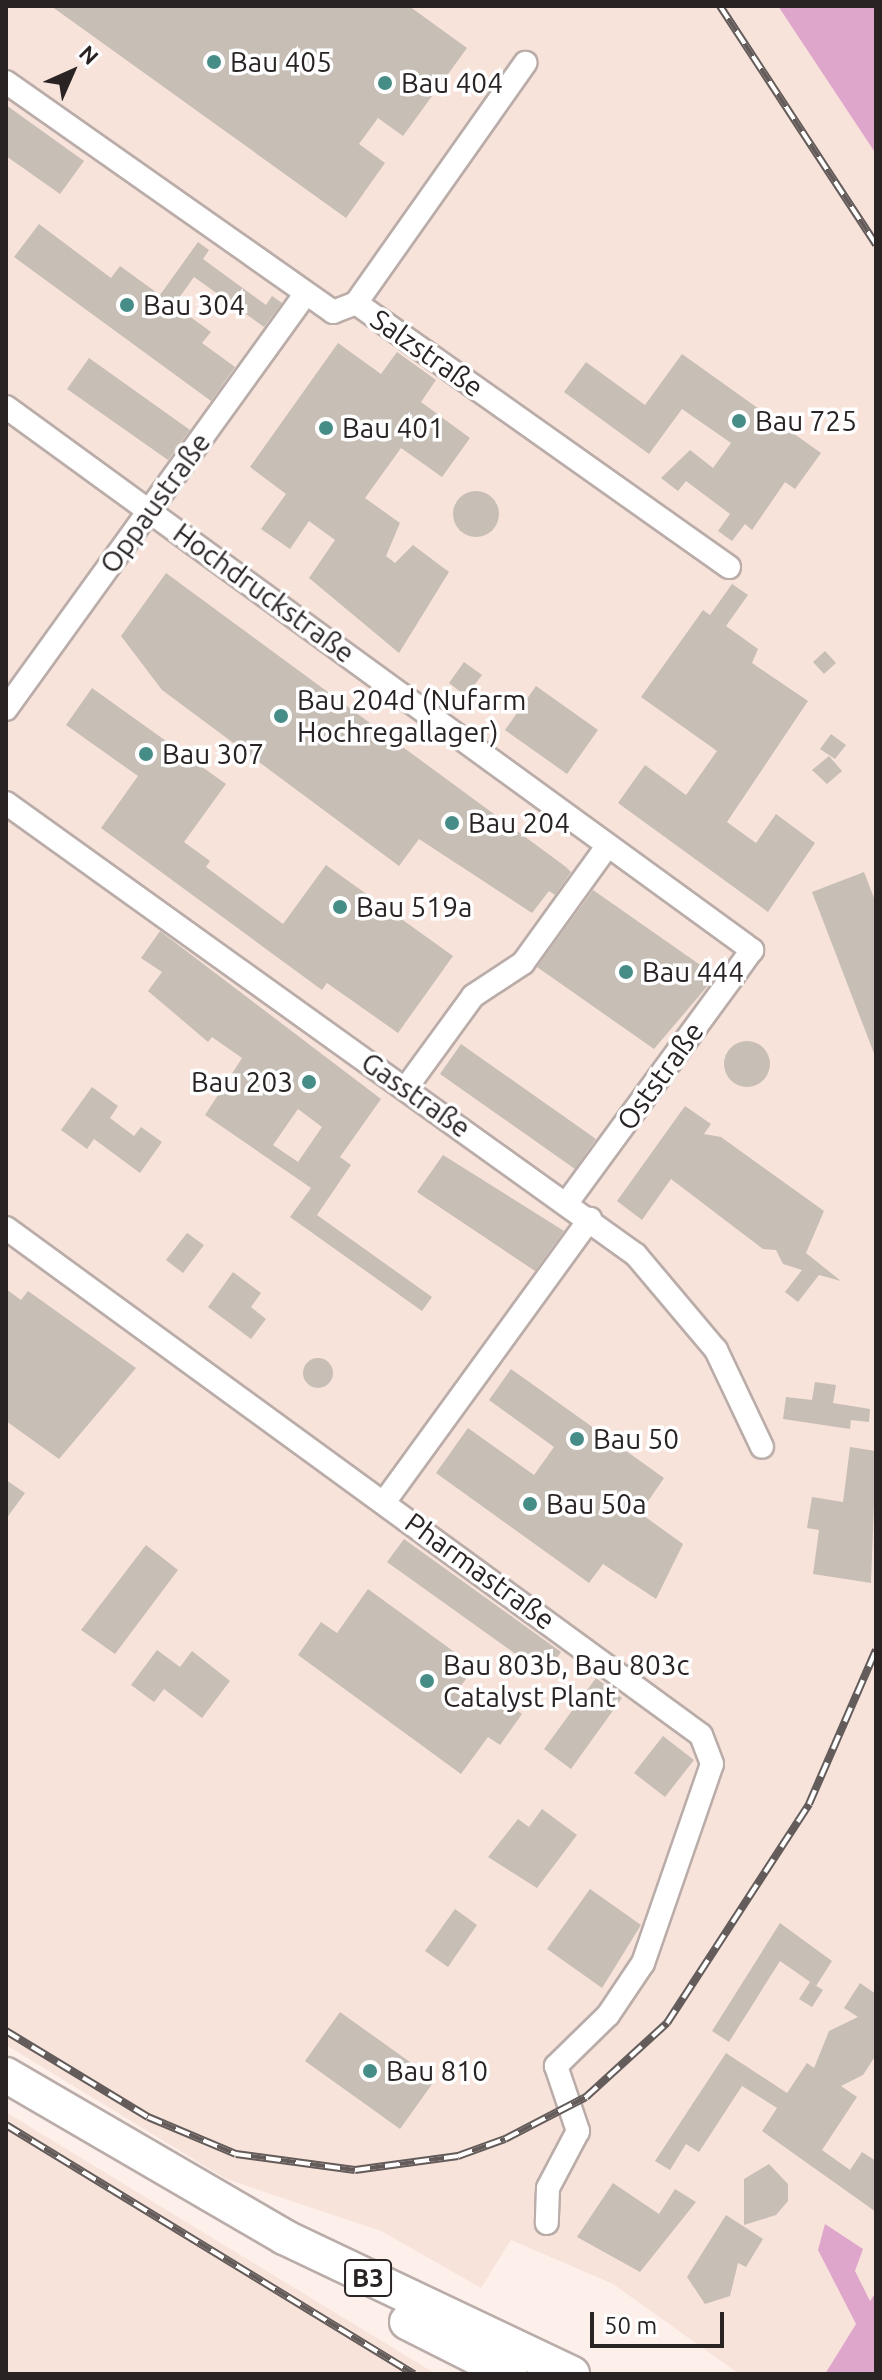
<!DOCTYPE html>
<html>
<head>
<meta charset="utf-8">
<style>
	body { margin:0 }
	#map { position:relative; width:882px; height:2380px; overflow:hidden; background:#fdf0eb; font-family:Ubuntu,sans-serif }
	div>[style] { position:absolute }
	.built>* { inset:0; background:#f8e3db }
	.water>* { inset:0; background:#dfa6cb }
	.building>* { inset:0; background:#c7beb5 }
	.round { border-radius:50% }
	.roads { filter:drop-shadow(2px 0 #baada9) drop-shadow(-2px 0 #baada9) drop-shadow(0 2px #baada9) drop-shadow(0 -2px #baada9) }
	.minor>* { height:22px; margin:-11px; padding:0 11px; transform-origin:11px; border-radius:11px; background:#fff }
	.primary>* { height:34px; margin:-17px; padding:0 17px; transform-origin:17px; border-radius:17px; background:#fff }
	.rail>* { height:8px; margin-top:-4px; transform-origin:0; background:repeating-linear-gradient(90deg,#fff 0 15px,#635c5a 0 30px); box-sizing:border-box; border-block:2px solid #635c5a }
	.dots>* { width:22px; height:22px; translate:-50% -50%; box-sizing:border-box; border:4px solid #fff; border-radius:50% }
	span { translate:-50% -50%; white-space:nowrap; text-align:center; line-height:1.15; -webkit-text-stroke:7px #fff; paint-order:stroke }
	.shield-label span { padding:2px 6px; background:#fff; border:2px solid; border-radius:6px; -webkit-text-stroke-width:0 }
	.shield-label { font-size:26px; color:#292423; font-weight:700 }
	.poi-label { font-size:28px; color:#292423 }
	.left { translate:0 -50%; text-align:left }
	.right { translate:-100% -50%; text-align:right }
	.street-label { font-size:28px; color:#292423 }
	.frame { position:absolute; inset:0; border:8px solid #292423; pointer-events:none }
	.north { position:absolute; left:32px; top:32px; width:80px; height:80px; -webkit-text-stroke:6px #fff; paint-order:stroke; rotate:45deg; font-size:22px; font-weight:700; line-height:32px; text-align:center; color:#292423 }
	.north::after { content:''; display:block; margin:auto; width:28px; height:36px; background:#292423; clip-path:polygon(50% 0,100% 100%,50% 72%,0 100%) }
	.scale { position:absolute; left:590px; top:2312px; width:134px; height:36px; box-sizing:border-box; border:4px solid #292423; border-top:0; padding-left:10px; font-size:24px; line-height:28px; white-space:nowrap; color:#292423; -webkit-text-stroke:6px #fff; paint-order:stroke }
</style>
</head>
<body>
<div id="map">
	<div class="built">
		<div style="clip-path:polygon(6px 6px,778px 6px,876px 154px,876px 2292px,825px 2374px,739px 2374px,613px 2284px,511px 2240px,481px 2288px,381px 2231px,226px 2179px,6px 2045px)"></div>
		<div style="clip-path:polygon(6px 2112px,78px 2156px,436px 2374px,6px 2374px)"></div>
	</div>
	<div class="water">
		<div style="clip-path:polygon(778px 6px,876px 6px,876px 154px)"></div>
		<div style="clip-path:polygon(825px 2224px,863px 2249px,855px 2271px,870px 2301px,876px 2292px,876px 2374px,825px 2374px,856px 2324px,818px 2250px)"></div>
	</div>
	<div class="building">
		<div style="clip-path:polygon(51px 6px,409px 6px,467px 48px,403px 136px,378px 118px,359px 144px,385px 163px,346px 218px)"></div>
		<div style="clip-path:polygon(6px 105px,84px 161px,60px 194px,6px 156px)"></div>
		<div style="clip-path:polygon(39px 224px,111px 278px,120px 266px,160px 295px,198px 242px,209px 250px,203px 259px,266px 305px,272px 296px,282px 303px,264px 327px,194px 277px,174px 305px,211px 332px,202px 343px,235px 367px,211px 401px,14px 257px)"></div>
		<div style="clip-path:polygon(338px 343px,381px 374px,397px 352px,436px 380px,421px 402px,470px 438px,442px 477px,401px 448px,365px 498px,400px 523px,386px 556px,395px 563px,413px 545px,449px 572px,399px 653px,309px 578px,335px 540px,309px 521px,290px 549px,261px 529px,286px 494px,250px 467px)"></div>
		<div style="clip-path:polygon(682px 354px,821px 453px,795px 489px,785px 482px,752px 530px,745px 524px,732px 541px,718px 531px,730px 514px,686px 481px,678px 491px,661px 478px,690px 450px,713px 468px,731px 443px,682px 409px,649px 454px,564px 392px,586px 362px,645px 405px)"></div>
		<div style="clip-path:polygon(89px 358px,190px 430px,168px 460px,67px 389px)"></div>
		<div class="round" style="left:453px;top:491px;width:46px;height:46px"></div>
		<div style="clip-path:polygon(166px 573px,566px 867px,571px 872px,555px 895px,549px 891px,532px 913px,419px 839px,399px 866px,162px 690px,121px 636px)"></div>
		<div style="clip-path:polygon(732px 584px,748px 595px,726px 626px,758px 649px,752px 663px,808px 701px,727px 822px,756px 843px,776px 814px,815px 843px,768px 912px,618px 803px,645px 765px,686px 795px,717px 751px,641px 697px,703px 610px,710px 615px)"></div>
		<div style="clip-path:polygon(825px 651px,836px 663px,824px 674px,813px 662px)"></div>
		<div style="clip-path:polygon(464px 662px,482px 675px,466px 696px,449px 683px)"></div>
		<div style="clip-path:polygon(536px 686px,598px 730px,567px 774px,505px 730px)"></div>
		<div style="clip-path:polygon(92px 688px,226px 784px,184px 842px,210px 861px,206px 867px,283px 924px,326px 865px,453px 956px,398px 1033px,327px 983px,322px 990px,101px 828px,138px 776px,66px 725px)"></div>
		<div style="clip-path:polygon(831px 734px,846px 745px,835px 759px,820px 749px)"></div>
		<div style="clip-path:polygon(829px 756px,842px 771px,827px 784px,812px 770px)"></div>
		<div style="clip-path:polygon(864px 872px,876px 903px,875px 1056px,812px 892px)"></div>
		<div style="clip-path:polygon(593px 890px,716px 976px,654px 1049px,537px 967px)"></div>
		<div style="clip-path:polygon(evenodd,160px 931px,381px 1099px,340px 1157px,351px 1165px,317px 1215px,432px 1297px,422px 1311px,290px 1217px,311px 1188px,205px 1115px,242px 1058px,212px 1037px,208px 1042px,148px 991px,162px 972px,141px 958px,160px 931px,298px 1109px,322px 1127px,298px 1162px,273px 1145px,298px 1109px)"></div>
		<div class="round" style="left:724px;top:1041px;width:46px;height:46px"></div>
		<div style="clip-path:polygon(461px 1044px,596px 1139px,575px 1169px,440px 1074px)"></div>
		<div style="clip-path:polygon(92px 1087px,118px 1106px,110px 1118px,134px 1136px,141px 1127px,162px 1142px,140px 1173px,94px 1139px,87px 1149px,61px 1130px)"></div>
		<div style="clip-path:polygon(685px 1106px,711px 1124px,704px 1134px,721px 1137px,824px 1211px,806px 1253px,841px 1281px,819px 1275px,798px 1302px,785px 1292px,802px 1270px,783px 1264px,776px 1250px,763px 1249px,671px 1179px,642px 1220px,617px 1201px)"></div>
		<div style="clip-path:polygon(443px 1155px,564px 1231px,535px 1271px,417px 1192px)"></div>
		<div style="clip-path:polygon(187px 1233px,204px 1245px,183px 1273px,166px 1260px)"></div>
		<div style="clip-path:polygon(233px 1272px,261px 1293px,251px 1307px,266px 1319px,251px 1339px,208px 1307px)"></div>
		<div style="clip-path:polygon(6px 1289px,21px 1300px,28px 1291px,136px 1368px,59px 1459px,6px 1421px)"></div>
		<div class="round" style="left:303px;top:1358px;width:30px;height:30px"></div>
		<div style="clip-path:polygon(511px 1369px,664px 1478px,640px 1513px,683px 1544px,656px 1599px,603px 1564px,589px 1583px,436px 1473px,468px 1428px,534px 1475px,554px 1447px,489px 1400px)"></div>
		<div style="clip-path:polygon(815px 1382px,836px 1385px,833px 1403px,870px 1409px,869px 1422px,851px 1420px,850px 1429px,783px 1419px,786px 1397px,812px 1400px)"></div>
		<div style="clip-path:polygon(850px 1447px,876px 1451px,871px 1583px,813px 1574px,819px 1530px,807px 1528px,812px 1497px,843px 1502px)"></div>
		<div style="clip-path:polygon(6px 1480px,25px 1493px,6px 1519px)"></div>
		<div style="clip-path:polygon(404px 1539px,561px 1652px,545px 1675px,387px 1562px)"></div>
		<div style="clip-path:polygon(146px 1545px,178px 1570px,115px 1654px,81px 1630px)"></div>
		<div style="clip-path:polygon(368px 1589px,475px 1667px,460px 1687px,488px 1707px,496px 1695px,522px 1714px,500px 1745px,488px 1737px,461px 1774px,298px 1655px,321px 1622px,337px 1633px)"></div>
		<div style="clip-path:polygon(157px 1650px,180px 1667px,192px 1651px,230px 1681px,202px 1718px,164px 1689px,154px 1702px,131px 1685px)"></div>
		<div style="clip-path:polygon(596px 1678px,622px 1698px,571px 1769px,544px 1749px)"></div>
		<div style="clip-path:polygon(663px 1736px,694px 1760px,665px 1797px,634px 1773px)"></div>
		<div style="clip-path:polygon(542px 1809px,577px 1835px,537px 1888px,488px 1857px,518px 1819px,529px 1827px)"></div>
		<div style="clip-path:polygon(590px 1889px,641px 1925px,602px 1988px,547px 1949px)"></div>
		<div style="clip-path:polygon(455px 1909px,477px 1925px,448px 1967px,425px 1951px)"></div>
		<div style="clip-path:polygon(780px 1923px,832px 1961px,816px 1986px,780px 1961px,729px 2042px,712px 2031px)"></div>
		<div style="clip-path:polygon(810px 1982px,823px 1990px,812px 2007px,799px 1999px)"></div>
		<div style="clip-path:polygon(860px 1983px,876px 1994px,874px 2058px,863px 2075px,841px 2086px,857px 2097px,822px 2150px,850px 2170px,862px 2152px,876px 2161px,876px 2212px,762px 2131px,777px 2108px,742px 2086px,699px 2152px,686px 2144px,670px 2170px,655px 2161px,726px 2053px,787px 2093px,807px 2063px,814px 2068px,829px 2031px,858px 2017px,844px 2008px)"></div>
		<div style="clip-path:polygon(340px 2012px,435px 2080px,400px 2129px,305px 2061px)"></div>
		<div style="clip-path:polygon(769px 2164px,788px 2184px,788px 2201px,776px 2215px,744px 2225px,744px 2179px)"></div>
		<div style="clip-path:polygon(613px 2183px,659px 2214px,675px 2189px,696px 2202px,640px 2272px,577px 2237px)"></div>
		<div style="clip-path:polygon(726px 2215px,763px 2239px,746px 2267px,738px 2263px,730px 2296px,705px 2304px,687px 2277px)"></div>
	</div>
	<div class="roads">
		<div class="minor">
			<div style="left:6px;top:82px;width:400px;rotate:35.1deg"></div>
			<div style="left:333px;top:312px;width:25px;rotate:-21deg"></div>
			<div style="left:356px;top:303px;width:294px;rotate:-54.8deg"></div>
			<div style="left:356px;top:303px;width:457px;rotate:35.3deg"></div>
			<div style="left:6px;top:407px;width:923px;rotate:36.05deg"></div>
			<div style="left:752px;top:950px;width:313px;rotate:126.2deg"></div>
			<div style="left:6px;top:709px;width:509px;rotate:-54.19deg"></div>
			<div style="left:6px;top:803px;width:775px;rotate:35.66deg"></div>
			<div style="left:636px;top:1255px;width:124px;rotate:49.9deg"></div>
			<div style="left:716px;top:1350px;width:107px;rotate:64.6deg"></div>
			<div style="left:406px;top:1088px;width:114px;rotate:-53.9deg"></div>
			<div style="left:473px;top:996px;width:60px;rotate:-33.4deg"></div>
			<div style="left:523px;top:963px;width:145px;rotate:-54.2deg"></div>
			<div style="left:6px;top:1228px;width:860px;rotate:36.11deg"></div>
			<div style="left:701px;top:1735px;width:31px;rotate:69deg"></div>
			<div style="left:712px;top:1764px;width:211px;rotate:109.1deg"></div>
			<div style="left:643px;top:1963px;width:63px;rotate:123.9deg"></div>
			<div style="left:608px;top:2015px;width:73px;rotate:135.6deg"></div>
			<div style="left:556px;top:2066px;width:69px;rotate:71.3deg"></div>
			<div style="left:578px;top:2131px;width:64px;rotate:117.8deg"></div>
			<div style="left:548px;top:2188px;width:35px;rotate:92deg"></div>
			<div style="left:385px;top:1501px;width:349px;rotate:-54deg"></div>
		</div>
		<div class="primary">
			<div style="left:6px;top:2075px;width:322px;rotate:30.2deg"></div>
			<div style="left:284px;top:2237px;width:319px;rotate:25.4deg"></div>
			<div style="left:407px;top:2322px;width:115px;rotate:26.8deg"></div>
		</div>
	</div>
	<div class="rail">
		<div style="left:720px;top:6px;width:285px;rotate:56.8deg"></div>
		<div style="left:6px;top:2031px;width:166px;rotate:31.2deg"></div>
		<div style="left:148px;top:2117px;width:95px;rotate:22.8deg"></div>
		<div style="left:236px;top:2154px;width:120px;rotate:7.7deg"></div>
		<div style="left:355px;top:2170px;width:104px;rotate:-7.7deg"></div>
		<div style="left:458px;top:2156px;width:50px;rotate:-19.9deg"></div>
		<div style="left:505px;top:2139px;width:91px;rotate:-27.4deg"></div>
		<div style="left:586px;top:2097px;width:110px;rotate:-42.4deg"></div>
		<div style="left:667px;top:2023px;width:261px;rotate:-57deg"></div>
		<div style="left:809px;top:1804px;width:168px;rotate:-66.5deg"></div>
		<div style="left:6px;top:2125px;width:478px;rotate:31.4deg"></div>
	</div>
	<div class="dots">
		<div style="left:214px;top:62px;background:#478d87"></div>
		<div style="left:385px;top:83px;background:#478d87"></div>
		<div style="left:127px;top:305px;background:#478d87"></div>
		<div style="left:739px;top:421px;background:#478d87"></div>
		<div style="left:326px;top:428px;background:#478d87"></div>
		<div style="left:281px;top:716px;background:#478d87"></div>
		<div style="left:146px;top:754px;background:#478d87"></div>
		<div style="left:452px;top:823px;background:#478d87"></div>
		<div style="left:340px;top:907px;background:#478d87"></div>
		<div style="left:626px;top:972px;background:#478d87"></div>
		<div style="left:309px;top:1082px;background:#478d87"></div>
		<div style="left:577px;top:1439px;background:#478d87"></div>
		<div style="left:530px;top:1504px;background:#478d87"></div>
		<div style="left:427px;top:1681px;background:#478d87"></div>
		<div style="left:370px;top:2071px;background:#478d87"></div>
	</div>
	<div class="shield-label">
		<span style="left:368px;top:2278px">B3</span>
	</div>
	<div class="poi-label">
		<span class="left" style="left:230px;top:62px">Bau 405</span>
		<span class="left" style="left:401px;top:83px">Bau 404</span>
		<span class="left" style="left:143px;top:305px">Bau 304</span>
		<span class="left" style="left:755px;top:421px">Bau 725</span>
		<span class="left" style="left:342px;top:428px">Bau 401</span>
		<span class="left" style="left:297px;top:716px">Bau 204d (Nufarm<br>Hochregallager)</span>
		<span class="left" style="left:162px;top:754px">Bau 307</span>
		<span class="left" style="left:468px;top:823px">Bau 204</span>
		<span class="left" style="left:356px;top:907px">Bau 519a</span>
		<span class="left" style="left:642px;top:972px">Bau 444</span>
		<span class="right" style="left:293px;top:1082px">Bau 203</span>
		<span class="left" style="left:593px;top:1439px">Bau 50</span>
		<span class="left" style="left:546px;top:1504px">Bau 50a</span>
		<span class="left" style="left:443px;top:1681px">Bau 803b, Bau 803c<br>Catalyst Plant</span>
		<span class="left" style="left:386px;top:2071px">Bau 810</span>
	</div>
	<div class="street-label">
		<span style="left:427px;top:353px;rotate:35deg">Salzstraße</span>
		<span style="left:155px;top:503px;rotate:-54deg">Oppaustraße</span>
		<span style="left:264px;top:593px;rotate:36deg">Hochdruckstraße</span>
		<span style="left:660px;top:1076px;rotate:-54deg">Oststraße</span>
		<span style="left:416px;top:1095px;rotate:35deg">Gasstraße</span>
		<span style="left:480px;top:1571px;rotate:36deg">Pharmastraße</span>
	</div>
	<div class="frame"></div>
	<div class="north">N</div>
	<div class="scale">50 m</div>
</div>
</body>
</html>
